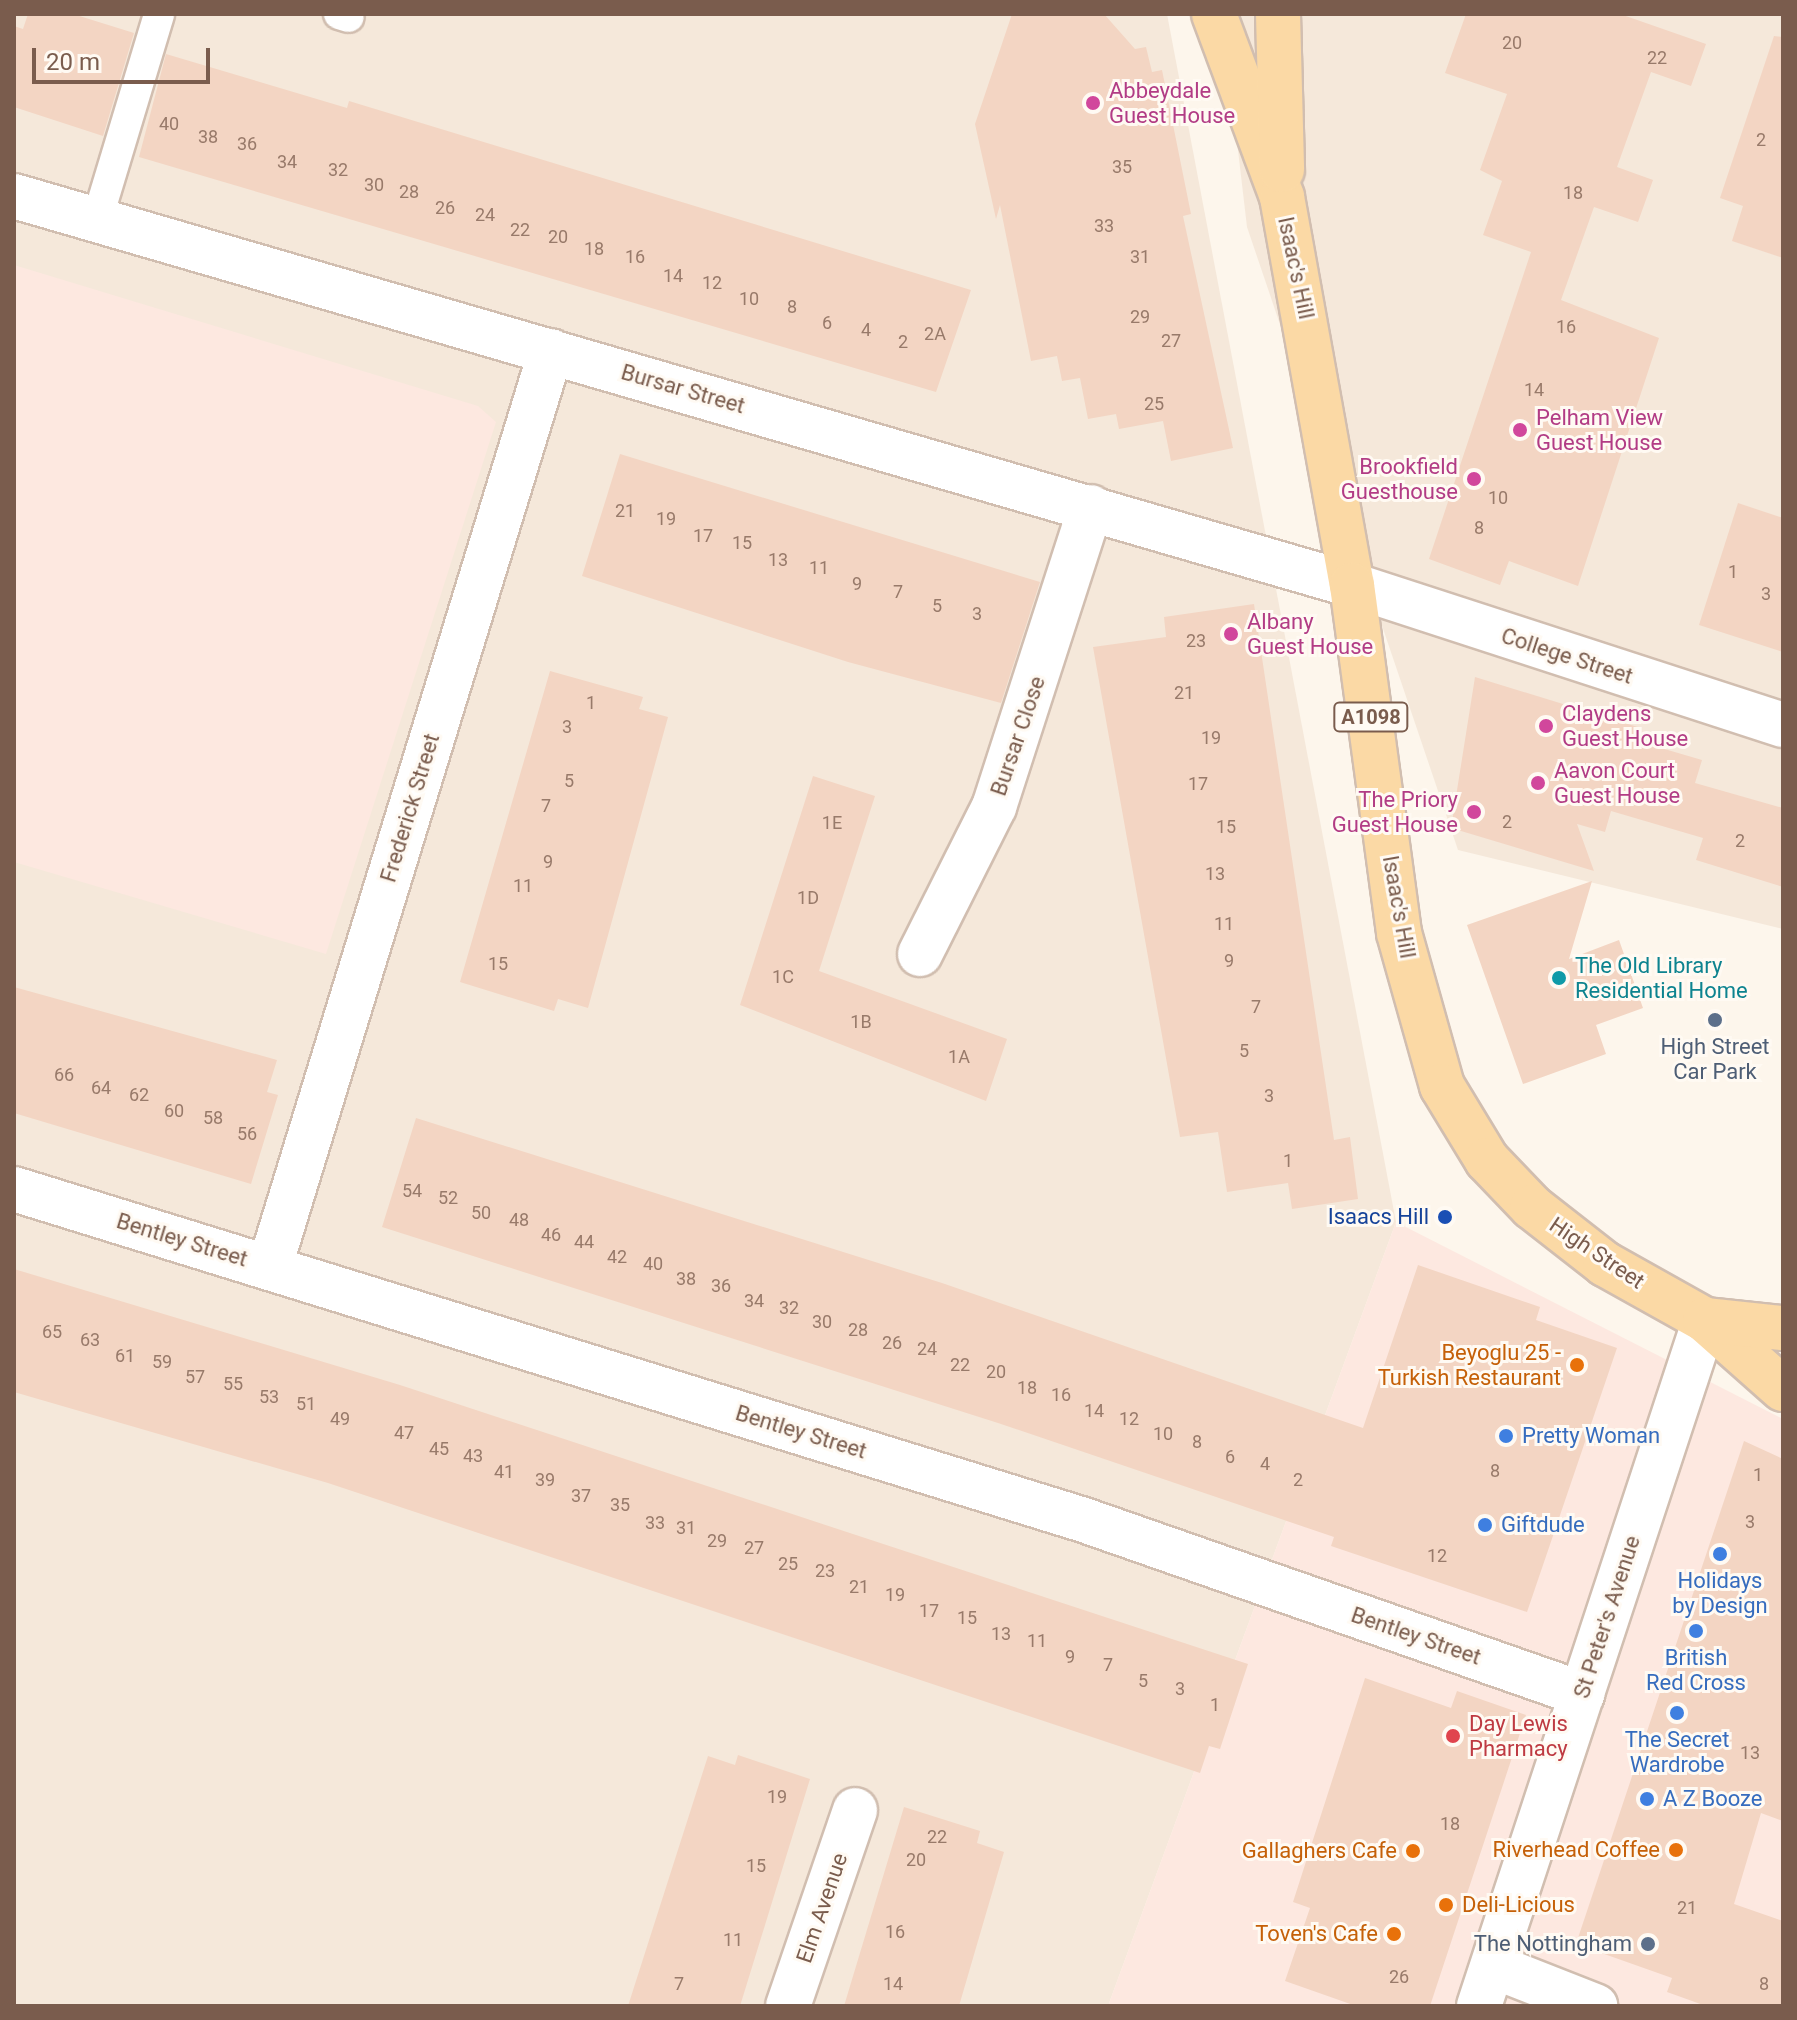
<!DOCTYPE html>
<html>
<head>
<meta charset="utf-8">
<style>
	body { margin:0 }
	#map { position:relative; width:1797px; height:2020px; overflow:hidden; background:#fdf6ec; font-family:Roboto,sans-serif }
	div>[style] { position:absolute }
	.residential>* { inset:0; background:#f5e8da }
	.commercial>* { inset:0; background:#fde8e0 }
	.building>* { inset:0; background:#f3d5c3 }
	.roads { filter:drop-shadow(2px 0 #d1beb0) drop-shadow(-2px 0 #d1beb0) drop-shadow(0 2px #d1beb0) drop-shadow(0 -2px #d1beb0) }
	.lane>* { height:30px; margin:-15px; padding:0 15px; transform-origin:15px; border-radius:15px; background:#fff }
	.street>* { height:44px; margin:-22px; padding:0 22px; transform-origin:22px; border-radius:22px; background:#fff }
	.secondary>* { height:44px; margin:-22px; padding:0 22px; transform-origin:22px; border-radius:22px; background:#fff }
	.primary>* { height:44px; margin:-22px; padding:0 22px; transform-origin:22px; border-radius:22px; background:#fbd9a5 }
	.dots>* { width:22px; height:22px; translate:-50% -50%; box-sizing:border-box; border:4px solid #fffaf3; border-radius:50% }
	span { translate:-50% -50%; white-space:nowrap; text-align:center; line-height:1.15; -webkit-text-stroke:6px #fffaf3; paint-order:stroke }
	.number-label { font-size:18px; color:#987a6a }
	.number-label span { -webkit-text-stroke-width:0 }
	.shield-label span { padding:2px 6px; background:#fffaf3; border:2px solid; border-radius:6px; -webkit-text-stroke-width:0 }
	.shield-label { font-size:20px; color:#7a5c4d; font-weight:700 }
	.hotel-label { font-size:22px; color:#b23c85 }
	.left { translate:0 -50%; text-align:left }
	.right { translate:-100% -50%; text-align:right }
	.street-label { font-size:22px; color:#7a5c4d }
	.culture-label { font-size:22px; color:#0d838f }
	.service-label { font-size:22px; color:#4e5e75 }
	.transit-label { font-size:22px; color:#164399 }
	.food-label { font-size:22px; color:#c56008 }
	.shop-label { font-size:22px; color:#366cbe }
	.health-label { font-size:22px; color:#be3a42 }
	.frame { position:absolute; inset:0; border:16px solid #7a5c4d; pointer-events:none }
	.scale { position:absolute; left:32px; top:48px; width:178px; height:36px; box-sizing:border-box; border:4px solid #7a5c4d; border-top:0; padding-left:10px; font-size:24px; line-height:28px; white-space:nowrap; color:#7a5c4d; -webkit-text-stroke:6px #fffaf3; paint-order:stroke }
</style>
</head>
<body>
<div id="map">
	<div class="residential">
		<div style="clip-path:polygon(14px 14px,1167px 14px,1396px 1222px,1108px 2006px,14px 2006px)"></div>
		<div style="clip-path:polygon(1222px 14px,1783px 14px,1783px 929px,1458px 850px,1247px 227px)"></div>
	</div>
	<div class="commercial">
		<div style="clip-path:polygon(14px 265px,478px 406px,496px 422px,326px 954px,14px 862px)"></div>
		<div style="clip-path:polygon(1396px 1222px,1783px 1419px,1783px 2006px,1108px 2006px)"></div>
	</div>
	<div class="building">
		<div style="clip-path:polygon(28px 14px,73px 14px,134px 33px,103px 136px,14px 107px,14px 26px,23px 29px)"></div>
		<div style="clip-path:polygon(1012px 14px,1104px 14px,1135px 49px,1146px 47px,1152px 72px,1162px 70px,1191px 214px,1183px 216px,1233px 448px,1171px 461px,1163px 421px,1119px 429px,1116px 414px,1088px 419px,1080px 378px,1062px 381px,1057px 356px,1031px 361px,1000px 205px,996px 219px,975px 124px)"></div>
		<div style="clip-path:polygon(1466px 14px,1620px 14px,1706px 44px,1691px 86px,1651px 72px,1617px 167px,1653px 180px,1638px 222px,1594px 207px,1561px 300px,1659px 338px,1578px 586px,1509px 561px,1500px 585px,1429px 559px,1531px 252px,1483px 235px,1502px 181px,1480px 170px,1507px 94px,1445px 73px)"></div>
		<div style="clip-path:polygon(1774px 36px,1783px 37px,1783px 258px,1732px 241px,1743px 206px,1720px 198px)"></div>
		<div style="clip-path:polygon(166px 54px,347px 108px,349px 101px,971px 290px,936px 392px,139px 157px)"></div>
		<div style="clip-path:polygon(620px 454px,1040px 582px,1001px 703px,848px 662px,582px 576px)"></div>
		<div style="clip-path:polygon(1738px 503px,1783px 518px,1783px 652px,1699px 625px)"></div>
		<div style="clip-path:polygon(1254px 604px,1334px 1140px,1350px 1137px,1358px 1199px,1292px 1209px,1288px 1183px,1227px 1192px,1218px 1132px,1180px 1137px,1093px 647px,1166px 637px,1164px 617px)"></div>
		<div style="clip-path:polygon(550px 671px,643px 697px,639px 709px,668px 717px,588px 1008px,558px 999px,554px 1011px,460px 982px)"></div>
		<div style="clip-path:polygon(1475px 677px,1641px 728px,1637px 741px,1702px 760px,1695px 783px,1783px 808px,1783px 887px,1696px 860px,1703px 838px,1611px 811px,1605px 832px,1577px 824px,1594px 871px,1451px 828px)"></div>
		<div style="clip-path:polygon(813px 776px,875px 796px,819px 971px,1007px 1039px,986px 1101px,740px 1005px)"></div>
		<div style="clip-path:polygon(1592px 881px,1569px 959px,1619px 940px,1643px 1008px,1596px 1025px,1606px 1054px,1523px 1084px,1467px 925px)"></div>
		<div style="clip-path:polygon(14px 987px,277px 1060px,267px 1092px,278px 1095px,251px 1184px,14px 1113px)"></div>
		<div style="clip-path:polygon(416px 1118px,942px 1283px,1363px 1428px,1418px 1265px,1540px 1307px,1536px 1320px,1617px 1348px,1527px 1612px,1331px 1546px,1334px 1537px,998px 1423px,382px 1227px)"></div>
		<div style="clip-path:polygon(14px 1269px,400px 1385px,1248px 1664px,1220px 1749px,1209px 1746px,1200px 1773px,328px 1483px,14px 1392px)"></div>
		<div style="clip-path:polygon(1744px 1441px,1783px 1459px,1783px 1821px,1761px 1813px,1734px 1904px,1783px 1921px,1783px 2006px,1706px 2006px,1667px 1992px,1672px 1978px,1576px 1944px)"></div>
		<div style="clip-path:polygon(1365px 1678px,1451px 1708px,1457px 1691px,1526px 1715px,1430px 2006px,1356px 2006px,1285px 1981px,1310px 1908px,1293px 1902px)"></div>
		<div style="clip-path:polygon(738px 1755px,810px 1779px,740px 2006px,628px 2006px,708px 1756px,735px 1765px)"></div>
		<div style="clip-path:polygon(904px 1807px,980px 1831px,977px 1843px,1004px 1852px,959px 2006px,844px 2006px)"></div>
	</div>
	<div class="roads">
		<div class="lane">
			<div style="left:339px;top:14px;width:10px;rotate:17deg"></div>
			<div style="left:97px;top:220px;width:215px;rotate:-73.2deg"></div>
		</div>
		<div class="street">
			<div style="left:14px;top:196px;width:1393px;rotate:16.21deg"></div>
			<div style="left:1352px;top:585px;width:453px;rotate:18deg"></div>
			<div style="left:920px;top:954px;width:165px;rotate:-63.3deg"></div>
			<div style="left:994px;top:807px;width:315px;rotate:-72.1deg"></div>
			<div style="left:14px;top:1189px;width:1117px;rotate:17.19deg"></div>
			<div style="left:1081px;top:1519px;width:531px;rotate:19.25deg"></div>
			<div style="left:270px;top:1266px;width:957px;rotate:-72.93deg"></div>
			<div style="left:1493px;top:1966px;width:110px;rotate:21.4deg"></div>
			<div style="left:788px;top:2006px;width:207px;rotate:-71.1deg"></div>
		</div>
		<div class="secondary">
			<div style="left:1479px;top:2006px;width:722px;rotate:-71.77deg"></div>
		</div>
		<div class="primary">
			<div style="left:1214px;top:14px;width:195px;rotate:69.6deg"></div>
			<div style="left:1282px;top:197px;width:394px;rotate:79.8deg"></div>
			<div style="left:1352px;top:585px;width:351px;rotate:82.3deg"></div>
			<div style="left:1399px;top:933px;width:159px;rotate:74.3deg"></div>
			<div style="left:1442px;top:1086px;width:87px;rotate:58.7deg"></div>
			<div style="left:1487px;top:1160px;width:65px;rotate:46.2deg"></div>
			<div style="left:1532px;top:1207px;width:93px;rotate:38deg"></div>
			<div style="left:1605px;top:1264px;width:115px;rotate:29.2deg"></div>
			<div style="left:1705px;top:1320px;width:104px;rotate:41.5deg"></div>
			<div style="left:1278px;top:14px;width:156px;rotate:88.5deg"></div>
			<div style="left:1705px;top:1320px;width:78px;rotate:5.9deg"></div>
		</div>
	</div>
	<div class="dots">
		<div style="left:1093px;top:103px;background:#d1479c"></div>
		<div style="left:1520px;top:430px;background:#d1479c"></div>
		<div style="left:1474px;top:479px;background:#d1479c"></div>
		<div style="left:1231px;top:634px;background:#d1479c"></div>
		<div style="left:1546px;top:726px;background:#d1479c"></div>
		<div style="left:1538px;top:783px;background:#d1479c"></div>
		<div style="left:1474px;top:812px;background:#d1479c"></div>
		<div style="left:1559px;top:978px;background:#0f9aa8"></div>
		<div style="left:1715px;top:1020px;background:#5c6f8a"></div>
		<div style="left:1445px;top:1217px;background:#1a4fb4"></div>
		<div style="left:1577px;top:1365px;background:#e8710a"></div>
		<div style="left:1506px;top:1436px;background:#3f7fe0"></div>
		<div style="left:1485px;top:1525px;background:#3f7fe0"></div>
		<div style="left:1720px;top:1554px;background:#3f7fe0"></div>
		<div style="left:1696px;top:1631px;background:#3f7fe0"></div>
		<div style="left:1677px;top:1713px;background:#3f7fe0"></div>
		<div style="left:1453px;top:1736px;background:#e0444e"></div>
		<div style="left:1647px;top:1799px;background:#3f7fe0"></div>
		<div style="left:1676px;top:1850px;background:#e8710a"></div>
		<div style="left:1413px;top:1851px;background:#e8710a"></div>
		<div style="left:1446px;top:1905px;background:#e8710a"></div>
		<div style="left:1394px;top:1934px;background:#e8710a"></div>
		<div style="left:1648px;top:1944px;background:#5c6f8a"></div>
	</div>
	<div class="number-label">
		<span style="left:1512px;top:43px">20</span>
		<span style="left:1657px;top:58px">22</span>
		<span style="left:169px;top:124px">40</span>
		<span style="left:208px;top:137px">38</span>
		<span style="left:1761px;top:140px">2</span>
		<span style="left:247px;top:144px">36</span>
		<span style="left:287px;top:162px">34</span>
		<span style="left:1122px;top:167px">35</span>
		<span style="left:338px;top:170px">32</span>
		<span style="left:374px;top:185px">30</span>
		<span style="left:409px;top:192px">28</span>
		<span style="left:1573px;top:193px">18</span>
		<span style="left:445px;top:208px">26</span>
		<span style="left:485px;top:215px">24</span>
		<span style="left:1104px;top:226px">33</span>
		<span style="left:520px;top:230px">22</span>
		<span style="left:558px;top:237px">20</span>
		<span style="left:594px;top:249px">18</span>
		<span style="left:635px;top:257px">16</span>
		<span style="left:1140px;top:257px">31</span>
		<span style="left:673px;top:276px">14</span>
		<span style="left:712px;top:283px">12</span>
		<span style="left:749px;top:299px">10</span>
		<span style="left:792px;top:307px">8</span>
		<span style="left:1140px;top:317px">29</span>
		<span style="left:827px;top:323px">6</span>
		<span style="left:1566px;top:327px">16</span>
		<span style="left:866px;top:330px">4</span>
		<span style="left:935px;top:334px">2A</span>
		<span style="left:1171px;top:341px">27</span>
		<span style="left:903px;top:342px">2</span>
		<span style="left:1534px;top:390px">14</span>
		<span style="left:1154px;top:404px">25</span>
		<span style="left:1498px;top:498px">10</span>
		<span style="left:625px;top:511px">21</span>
		<span style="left:666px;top:519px">19</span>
		<span style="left:1479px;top:528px">8</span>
		<span style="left:703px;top:536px">17</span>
		<span style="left:742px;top:543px">15</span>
		<span style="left:778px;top:560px">13</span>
		<span style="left:819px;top:568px">11</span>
		<span style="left:1733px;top:572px">1</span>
		<span style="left:857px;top:584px">9</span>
		<span style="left:898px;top:592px">7</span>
		<span style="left:1766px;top:594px">3</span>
		<span style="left:937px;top:606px">5</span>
		<span style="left:977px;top:614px">3</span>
		<span style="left:1196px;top:641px">23</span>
		<span style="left:1184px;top:693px">21</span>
		<span style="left:591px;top:703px">1</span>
		<span style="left:567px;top:727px">3</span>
		<span style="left:1211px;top:738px">19</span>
		<span style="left:569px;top:781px">5</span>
		<span style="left:1198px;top:784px">17</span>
		<span style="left:546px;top:806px">7</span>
		<span style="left:1507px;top:822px">2</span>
		<span style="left:832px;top:823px">1E</span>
		<span style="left:1226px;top:827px">15</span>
		<span style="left:1740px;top:841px">2</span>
		<span style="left:548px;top:862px">9</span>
		<span style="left:1215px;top:874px">13</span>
		<span style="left:523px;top:886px">11</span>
		<span style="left:808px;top:898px">1D</span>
		<span style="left:1224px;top:924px">11</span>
		<span style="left:1229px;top:961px">9</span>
		<span style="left:498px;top:964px">15</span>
		<span style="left:783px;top:977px">1C</span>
		<span style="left:1256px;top:1007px">7</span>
		<span style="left:861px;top:1022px">1B</span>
		<span style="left:1244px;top:1051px">5</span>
		<span style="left:959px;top:1057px">1A</span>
		<span style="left:64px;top:1075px">66</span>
		<span style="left:101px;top:1088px">64</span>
		<span style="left:139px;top:1095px">62</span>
		<span style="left:1269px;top:1096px">3</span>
		<span style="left:174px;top:1111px">60</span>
		<span style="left:213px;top:1118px">58</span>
		<span style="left:247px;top:1134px">56</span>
		<span style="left:1288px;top:1161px">1</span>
		<span style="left:412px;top:1191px">54</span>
		<span style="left:448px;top:1198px">52</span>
		<span style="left:481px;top:1213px">50</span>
		<span style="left:519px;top:1220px">48</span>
		<span style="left:551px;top:1235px">46</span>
		<span style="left:584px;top:1242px">44</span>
		<span style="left:617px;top:1257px">42</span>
		<span style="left:653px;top:1264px">40</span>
		<span style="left:686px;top:1279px">38</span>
		<span style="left:721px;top:1286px">36</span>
		<span style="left:754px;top:1301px">34</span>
		<span style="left:789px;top:1308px">32</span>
		<span style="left:822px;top:1322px">30</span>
		<span style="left:858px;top:1330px">28</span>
		<span style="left:52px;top:1332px">65</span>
		<span style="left:90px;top:1340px">63</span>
		<span style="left:892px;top:1343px">26</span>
		<span style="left:927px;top:1349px">24</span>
		<span style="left:125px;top:1356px">61</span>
		<span style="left:162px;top:1362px">59</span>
		<span style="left:960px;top:1365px">22</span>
		<span style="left:996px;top:1372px">20</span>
		<span style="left:195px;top:1377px">57</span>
		<span style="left:233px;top:1384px">55</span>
		<span style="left:1027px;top:1388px">18</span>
		<span style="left:1061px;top:1395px">16</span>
		<span style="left:269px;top:1397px">53</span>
		<span style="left:306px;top:1404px">51</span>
		<span style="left:1094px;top:1411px">14</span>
		<span style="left:340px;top:1419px">49</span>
		<span style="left:1129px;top:1419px">12</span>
		<span style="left:404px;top:1433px">47</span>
		<span style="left:1163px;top:1434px">10</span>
		<span style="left:1197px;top:1442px">8</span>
		<span style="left:439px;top:1449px">45</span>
		<span style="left:473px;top:1456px">43</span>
		<span style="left:1230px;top:1457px">6</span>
		<span style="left:1265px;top:1464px">4</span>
		<span style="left:1495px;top:1471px">8</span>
		<span style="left:504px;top:1472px">41</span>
		<span style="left:1758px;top:1475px">1</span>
		<span style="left:545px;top:1480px">39</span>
		<span style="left:1298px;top:1480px">2</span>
		<span style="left:581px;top:1496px">37</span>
		<span style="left:620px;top:1505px">35</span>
		<span style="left:1750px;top:1522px">3</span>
		<span style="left:655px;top:1523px">33</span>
		<span style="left:686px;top:1528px">31</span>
		<span style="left:717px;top:1541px">29</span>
		<span style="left:754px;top:1548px">27</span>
		<span style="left:1437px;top:1556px">12</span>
		<span style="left:788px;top:1564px">25</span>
		<span style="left:825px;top:1571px">23</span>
		<span style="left:859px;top:1587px">21</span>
		<span style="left:895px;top:1595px">19</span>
		<span style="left:929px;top:1611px">17</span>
		<span style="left:967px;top:1618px">15</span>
		<span style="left:1001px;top:1634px">13</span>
		<span style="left:1037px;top:1641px">11</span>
		<span style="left:1070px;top:1657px">9</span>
		<span style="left:1108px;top:1665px">7</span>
		<span style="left:1143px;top:1681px">5</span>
		<span style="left:1180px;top:1689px">3</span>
		<span style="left:1215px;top:1705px">1</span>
		<span style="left:1750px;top:1753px">13</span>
		<span style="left:777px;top:1797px">19</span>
		<span style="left:1450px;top:1824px">18</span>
		<span style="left:937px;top:1837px">22</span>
		<span style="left:916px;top:1860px">20</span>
		<span style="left:756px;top:1866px">15</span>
		<span style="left:1687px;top:1908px">21</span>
		<span style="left:895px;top:1932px">16</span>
		<span style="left:733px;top:1940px">11</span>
		<span style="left:1399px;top:1977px">26</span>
		<span style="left:679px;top:1984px">7</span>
		<span style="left:893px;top:1984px">14</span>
		<span style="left:1764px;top:1984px">8</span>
	</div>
	<div class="shield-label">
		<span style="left:1371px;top:717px">A1098</span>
	</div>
	<div class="hotel-label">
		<span class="left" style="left:1109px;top:103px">Abbeydale<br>Guest House</span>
		<span class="left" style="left:1536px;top:430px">Pelham View<br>Guest House</span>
		<span class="right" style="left:1458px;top:479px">Brookfield<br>Guesthouse</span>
		<span class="left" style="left:1247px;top:634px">Albany<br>Guest House</span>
		<span class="left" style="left:1562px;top:726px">Claydens<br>Guest House</span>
		<span class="left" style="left:1554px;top:783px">Aavon Court<br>Guest House</span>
		<span class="right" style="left:1458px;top:812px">The Priory<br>Guest House</span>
	</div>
	<div class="street-label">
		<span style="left:1296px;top:268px;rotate:78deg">Isaac's Hill</span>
		<span style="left:683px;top:389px;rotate:16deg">Bursar Street</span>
		<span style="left:1567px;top:656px;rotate:18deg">College Street</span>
		<span style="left:1018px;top:736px;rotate:-71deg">Bursar Close</span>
		<span style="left:410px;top:808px;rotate:-73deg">Frederick Street</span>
		<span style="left:1399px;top:907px;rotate:80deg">Isaac's Hill</span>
		<span style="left:182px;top:1240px;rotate:17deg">Bentley Street</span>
		<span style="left:1597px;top:1253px;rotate:34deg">High Street</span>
		<span style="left:801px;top:1432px;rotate:17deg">Bentley Street</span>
		<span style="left:1607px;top:1617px;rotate:-72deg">St Peter's Avenue</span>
		<span style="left:1416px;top:1636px;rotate:19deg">Bentley Street</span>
		<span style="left:822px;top:1908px;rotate:-71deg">Elm Avenue</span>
	</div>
	<div class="culture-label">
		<span class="left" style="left:1575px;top:978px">The Old Library<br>Residential Home</span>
	</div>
	<div class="service-label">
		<span style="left:1715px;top:1059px">High Street<br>Car Park</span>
		<span class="right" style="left:1632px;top:1944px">The Nottingham</span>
	</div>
	<div class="transit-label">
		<span class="right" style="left:1429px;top:1217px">Isaacs Hill</span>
	</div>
	<div class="food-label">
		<span class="right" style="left:1561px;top:1365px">Beyoglu 25 -<br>Turkish Restaurant</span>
		<span class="right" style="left:1660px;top:1850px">Riverhead Coffee</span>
		<span class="right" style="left:1397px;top:1851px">Gallaghers Cafe</span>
		<span class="left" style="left:1462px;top:1905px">Deli-Licious</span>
		<span class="right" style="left:1378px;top:1934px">Toven's Cafe</span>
	</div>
	<div class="shop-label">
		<span class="left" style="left:1522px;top:1436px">Pretty Woman</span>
		<span class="left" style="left:1501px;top:1525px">Giftdude</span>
		<span style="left:1720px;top:1593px">Holidays<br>by Design</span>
		<span style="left:1696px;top:1670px">British<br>Red Cross</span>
		<span style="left:1677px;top:1752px">The Secret<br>Wardrobe</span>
		<span class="left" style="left:1663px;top:1799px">A Z Booze</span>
	</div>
	<div class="health-label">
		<span class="left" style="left:1469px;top:1736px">Day Lewis<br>Pharmacy</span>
	</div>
	<div class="frame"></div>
	<div class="scale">20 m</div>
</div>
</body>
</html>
